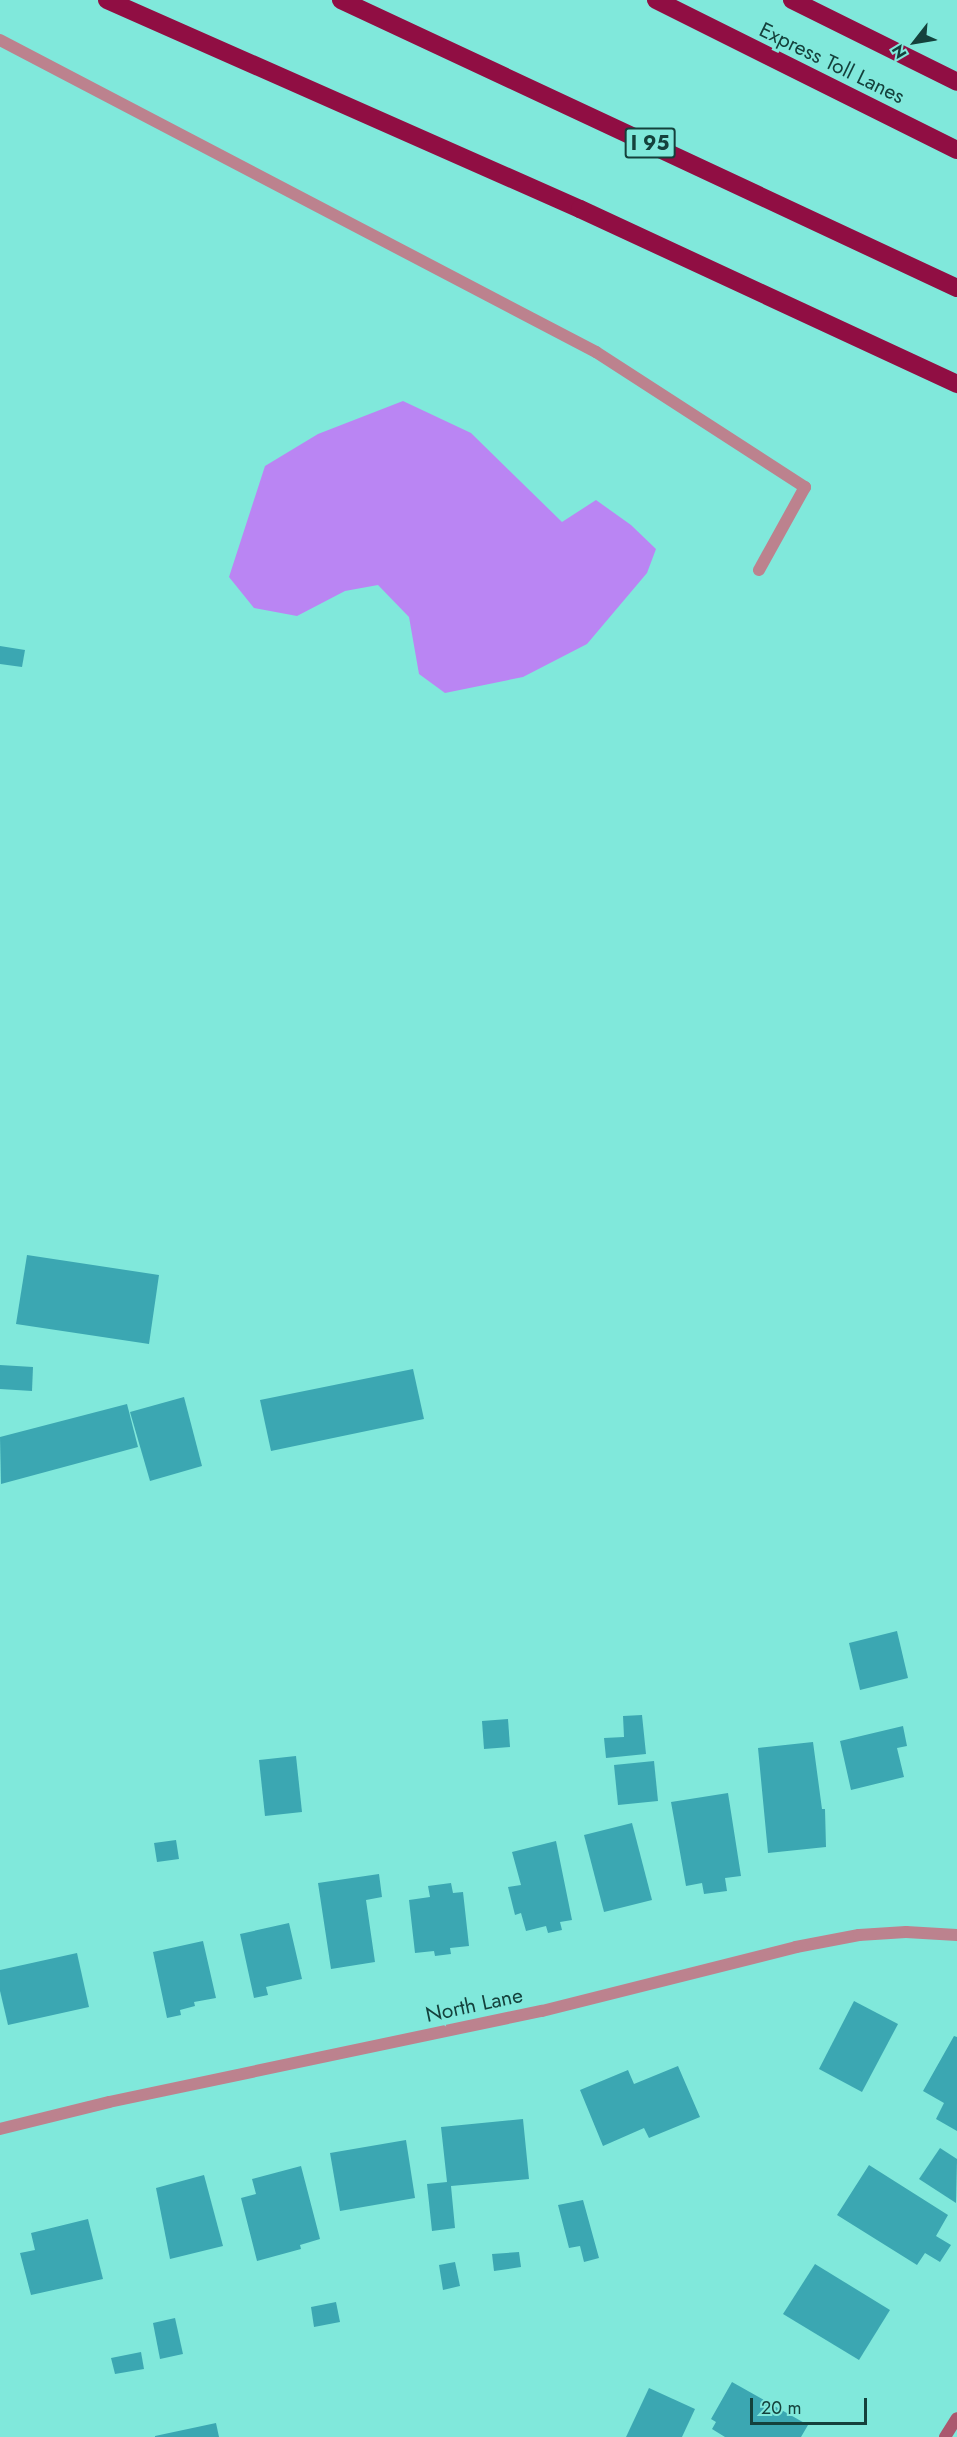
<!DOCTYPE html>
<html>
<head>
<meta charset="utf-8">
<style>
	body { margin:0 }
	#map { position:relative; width:957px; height:2437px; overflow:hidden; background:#80e8db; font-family:Jost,sans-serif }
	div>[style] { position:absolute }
	.water>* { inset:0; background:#ba85f3 }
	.building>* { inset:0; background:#3ba7b2 }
	.lane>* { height:12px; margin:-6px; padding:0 6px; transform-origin:6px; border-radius:6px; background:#bc828e }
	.street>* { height:12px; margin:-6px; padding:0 6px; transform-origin:6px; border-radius:6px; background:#bc828e }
	.secondary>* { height:12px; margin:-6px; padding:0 6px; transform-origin:6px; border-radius:6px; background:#ab586e }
	.highway>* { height:18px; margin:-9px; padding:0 9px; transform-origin:9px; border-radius:9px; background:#900e43 }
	span { translate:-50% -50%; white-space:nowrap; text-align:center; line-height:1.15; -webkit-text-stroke:6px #80e8db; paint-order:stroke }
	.shield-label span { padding:2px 4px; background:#80e8db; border:2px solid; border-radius:4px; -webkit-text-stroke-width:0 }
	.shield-label { font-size:20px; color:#14413c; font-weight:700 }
	.street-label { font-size:21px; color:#14413c }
	.north { position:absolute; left:885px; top:12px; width:60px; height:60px; -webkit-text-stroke:4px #80e8db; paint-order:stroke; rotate:239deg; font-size:16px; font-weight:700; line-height:24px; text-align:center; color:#14413c }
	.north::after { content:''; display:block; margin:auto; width:21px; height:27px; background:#14413c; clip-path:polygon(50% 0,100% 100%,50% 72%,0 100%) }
	.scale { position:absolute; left:750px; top:2398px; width:117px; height:27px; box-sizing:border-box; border:3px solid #14413c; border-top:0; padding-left:8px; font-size:18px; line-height:21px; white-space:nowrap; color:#14413c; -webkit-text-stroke:4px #80e8db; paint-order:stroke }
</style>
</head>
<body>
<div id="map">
	<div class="water">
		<div style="clip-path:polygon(403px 401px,471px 433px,562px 522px,596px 500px,631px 525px,656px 549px,647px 573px,587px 644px,523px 677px,445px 693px,419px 674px,409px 617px,378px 585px,345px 591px,297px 616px,254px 608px,229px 577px,265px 466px,318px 434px)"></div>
	</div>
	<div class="building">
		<div style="clip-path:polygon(0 646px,25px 650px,22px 667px,0 664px)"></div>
		<div style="clip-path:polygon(27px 1255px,159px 1275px,149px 1344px,16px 1324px)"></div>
		<div style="clip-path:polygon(0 1365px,33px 1367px,32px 1391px,0 1389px)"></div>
		<div style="clip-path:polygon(413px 1369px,424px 1419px,271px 1451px,260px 1400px)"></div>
		<div style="clip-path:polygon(184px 1397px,202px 1466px,150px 1481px,130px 1412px)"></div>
		<div style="clip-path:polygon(127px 1404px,138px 1447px,1px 1484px,0 1437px)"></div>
		<div style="clip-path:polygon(897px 1631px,908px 1678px,860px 1690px,849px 1643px)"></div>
		<div style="clip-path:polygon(642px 1715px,646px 1754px,606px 1758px,604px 1738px,624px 1737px,623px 1716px)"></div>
		<div style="clip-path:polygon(508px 1719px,510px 1747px,484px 1749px,482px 1721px)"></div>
		<div style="clip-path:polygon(903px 1726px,907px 1746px,897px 1748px,904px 1777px,851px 1790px,840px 1741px)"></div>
		<div style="clip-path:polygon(813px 1742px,822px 1809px,825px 1809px,826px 1847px,768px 1853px,758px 1748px)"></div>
		<div style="clip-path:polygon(296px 1756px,302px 1812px,265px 1816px,259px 1760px)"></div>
		<div style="clip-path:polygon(654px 1761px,658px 1801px,618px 1805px,614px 1765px)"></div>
		<div style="clip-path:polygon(728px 1793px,741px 1876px,725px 1878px,727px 1891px,704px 1894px,702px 1883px,686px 1886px,671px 1802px)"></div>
		<div style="clip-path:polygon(632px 1823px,652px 1900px,604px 1912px,584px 1835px)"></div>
		<div style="clip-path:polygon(176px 1840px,179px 1859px,157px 1862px,154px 1843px)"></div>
		<div style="clip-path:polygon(556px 1841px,572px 1920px,560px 1922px,562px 1930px,548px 1933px,546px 1926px,526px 1931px,521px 1913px,515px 1915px,508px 1887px,521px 1885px,512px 1852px)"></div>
		<div style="clip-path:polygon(379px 1874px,382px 1897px,366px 1900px,375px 1962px,331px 1969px,318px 1883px)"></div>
		<div style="clip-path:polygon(451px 1883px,453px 1893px,463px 1892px,469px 1946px,450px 1948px,451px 1954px,435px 1956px,434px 1951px,415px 1953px,409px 1900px,430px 1897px,428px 1886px)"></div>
		<div style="clip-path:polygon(289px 1923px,302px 1979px,266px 1987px,268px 1995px,254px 1998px,240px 1934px)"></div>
		<div style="clip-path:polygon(203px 1941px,216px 1998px,194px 2002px,195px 2006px,180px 2010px,181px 2015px,167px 2018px,153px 1952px)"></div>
		<div style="clip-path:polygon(77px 1953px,89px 2007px,8px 2025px,0 1991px,0 1970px)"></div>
		<div style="clip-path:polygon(854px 2001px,898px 2024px,862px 2092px,819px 2069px)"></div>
		<div style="clip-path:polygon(954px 2036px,957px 2037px,957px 2131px,936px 2119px,944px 2103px,923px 2091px)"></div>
		<div style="clip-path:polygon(678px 2066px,700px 2117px,649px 2138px,644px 2128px,603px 2146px,580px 2090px,628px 2070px,634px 2084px)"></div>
		<div style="clip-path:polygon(523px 2119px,529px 2179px,451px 2186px,455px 2228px,432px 2231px,427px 2184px,447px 2182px,441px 2127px)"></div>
		<div style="clip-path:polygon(406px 2140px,415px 2198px,340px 2211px,330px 2153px)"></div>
		<div style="clip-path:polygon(940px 2148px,957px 2159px,956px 2203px,919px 2179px)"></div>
		<div style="clip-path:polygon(869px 2165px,948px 2215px,936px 2236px,951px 2245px,940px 2262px,925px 2253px,917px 2265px,837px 2215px)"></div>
		<div style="clip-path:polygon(301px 2166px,320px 2239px,300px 2245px,301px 2249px,257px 2261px,241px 2198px,256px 2194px,252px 2179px)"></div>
		<div style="clip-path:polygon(204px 2175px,223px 2246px,170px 2259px,156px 2188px)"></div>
		<div style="clip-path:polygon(583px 2200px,599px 2258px,584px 2262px,580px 2246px,569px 2248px,558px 2205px)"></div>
		<div style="clip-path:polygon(88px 2219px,103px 2279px,31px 2295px,20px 2253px,35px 2250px,31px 2233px)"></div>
		<div style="clip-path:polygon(519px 2252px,521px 2267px,494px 2271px,492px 2254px)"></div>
		<div style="clip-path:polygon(455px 2262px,460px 2286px,443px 2290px,439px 2265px)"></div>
		<div style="clip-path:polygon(815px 2264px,890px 2310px,859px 2360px,783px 2314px)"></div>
		<div style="clip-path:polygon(336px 2302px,340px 2322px,314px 2327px,311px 2307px)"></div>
		<div style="clip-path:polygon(175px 2318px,183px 2354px,160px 2359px,153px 2323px)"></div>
		<div style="clip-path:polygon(141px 2352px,144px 2369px,115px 2374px,111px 2358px)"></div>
		<div style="clip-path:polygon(732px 2382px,808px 2425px,801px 2437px,725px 2437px,712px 2429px,716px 2422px,711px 2419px)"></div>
		<div style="clip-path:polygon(649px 2388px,695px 2409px,682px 2437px,626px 2437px)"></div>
		<div style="clip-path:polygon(216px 2423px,219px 2437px,155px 2437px,155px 2436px)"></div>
	</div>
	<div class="lane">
		<div style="left:0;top:40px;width:673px;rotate:27.63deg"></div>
		<div style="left:596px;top:352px;width:249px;rotate:32.9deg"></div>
		<div style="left:805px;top:487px;width:95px;rotate:119deg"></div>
	</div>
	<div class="street">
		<div style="left:0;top:2129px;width:112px;rotate:-13.9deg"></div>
		<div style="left:109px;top:2102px;width:442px;rotate:-11.9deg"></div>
		<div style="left:542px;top:2011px;width:262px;rotate:-14.1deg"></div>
		<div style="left:796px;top:1947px;width:64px;rotate:-10.8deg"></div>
		<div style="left:859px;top:1935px;width:47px;rotate:-3.7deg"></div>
		<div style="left:906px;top:1932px;width:51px;rotate:3.4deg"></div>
	</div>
	<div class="secondary">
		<div style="left:945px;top:2437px;width:22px;rotate:-58deg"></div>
	</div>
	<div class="highway">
		<div style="left:107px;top:0;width:517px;rotate:23.84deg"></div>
		<div style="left:580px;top:209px;width:416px;rotate:24.9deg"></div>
		<div style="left:341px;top:0;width:680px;rotate:25.06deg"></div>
		<div style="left:656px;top:0;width:336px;rotate:26.5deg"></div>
		<div style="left:792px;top:0;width:184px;rotate:26.4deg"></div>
	</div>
	<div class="shield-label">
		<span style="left:650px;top:143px">I 95</span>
	</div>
	<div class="street-label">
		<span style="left:832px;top:63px;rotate:26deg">Express Toll Lanes</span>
		<span style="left:474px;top:2005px;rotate:-12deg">North Lane</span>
	</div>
	<div class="north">N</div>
	<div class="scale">20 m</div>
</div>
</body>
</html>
